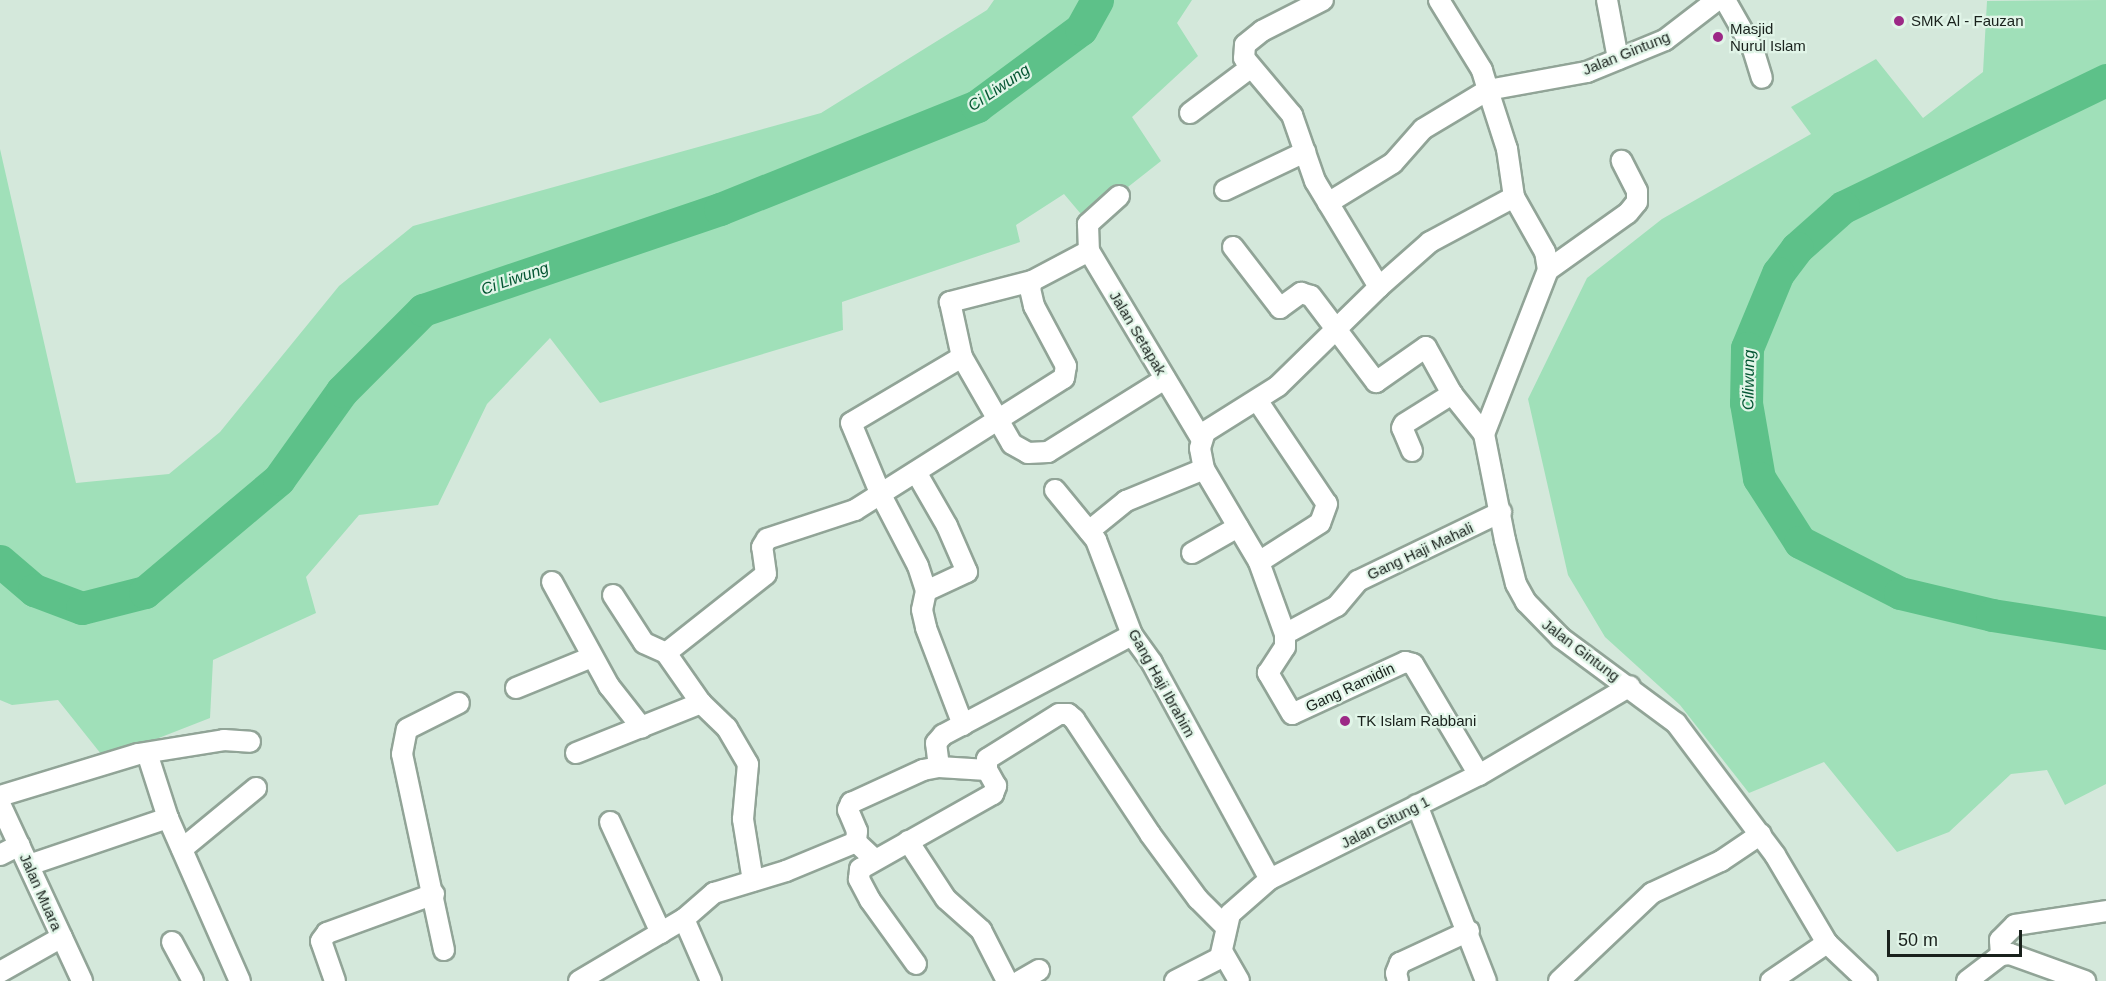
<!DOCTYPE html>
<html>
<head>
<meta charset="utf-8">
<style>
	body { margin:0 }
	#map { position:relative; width:2106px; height:981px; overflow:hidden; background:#d4e8db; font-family:Helvetica,sans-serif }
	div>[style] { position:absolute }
	.green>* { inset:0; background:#a0e0b9 }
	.river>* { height:33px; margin:-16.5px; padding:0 16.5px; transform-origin:16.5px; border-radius:16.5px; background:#5dc189 }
	.roads { filter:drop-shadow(2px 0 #91a497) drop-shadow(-2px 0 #91a497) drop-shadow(0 2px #91a497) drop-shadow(0 -2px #91a497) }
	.minor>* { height:20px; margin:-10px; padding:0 10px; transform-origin:10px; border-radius:10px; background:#fff }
	.dots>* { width:16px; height:16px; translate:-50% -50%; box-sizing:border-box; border:3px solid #e1f5e8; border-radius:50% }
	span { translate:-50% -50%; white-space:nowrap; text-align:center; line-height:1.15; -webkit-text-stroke:4.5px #e1f5e8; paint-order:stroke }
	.poi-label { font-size:15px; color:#19211c }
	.left { translate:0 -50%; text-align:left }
	.street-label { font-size:15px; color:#19211c }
	.water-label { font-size:16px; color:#055633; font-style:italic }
	.scale { position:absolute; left:1887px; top:930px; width:135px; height:27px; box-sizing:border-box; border:3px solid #19211c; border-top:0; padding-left:8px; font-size:18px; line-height:21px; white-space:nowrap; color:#19211c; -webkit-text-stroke:4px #e1f5e8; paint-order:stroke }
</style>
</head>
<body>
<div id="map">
	<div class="green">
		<div style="clip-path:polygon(994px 0,1192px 0,1177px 23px,1198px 56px,1132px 117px,1161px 161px,1086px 220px,1064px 194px,1016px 225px,1020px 242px,842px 302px,843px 330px,600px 403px,550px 338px,487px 404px,438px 505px,359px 515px,306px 577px,316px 613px,213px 660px,210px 718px,105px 759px,58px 700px,12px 705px,0 700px,0 149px,76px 483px,169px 474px,220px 432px,339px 286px,413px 226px,821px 113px,987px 10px)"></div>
		<div style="clip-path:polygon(2106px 0,2106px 784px,2065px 805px,2047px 770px,2011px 774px,1949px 832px,1897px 852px,1824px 762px,1749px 793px,1680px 705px,1605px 637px,1568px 575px,1528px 399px,1587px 278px,1662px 219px,1811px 134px,1791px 107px,1876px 59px,1923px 118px,1983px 72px,1987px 1px)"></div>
	</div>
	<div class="river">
		<div style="left:2106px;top:80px;width:292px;rotate:154.2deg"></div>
		<div style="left:1843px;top:207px;width:62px;rotate:138.3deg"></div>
		<div style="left:1797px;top:248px;width:31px;rotate:127deg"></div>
		<div style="left:1778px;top:273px;width:81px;rotate:112.5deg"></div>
		<div style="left:1747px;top:348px;width:55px;rotate:91deg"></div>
		<div style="left:1746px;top:403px;width:76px;rotate:80.2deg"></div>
		<div style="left:1759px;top:478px;width:76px;rotate:57.4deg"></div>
		<div style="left:1800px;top:542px;width:112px;rotate:27deg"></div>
		<div style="left:1900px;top:593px;width:95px;rotate:13.4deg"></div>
		<div style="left:1992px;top:615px;width:115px;rotate:9deg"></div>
		<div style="left:0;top:561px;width:45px;rotate:40.5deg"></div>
		<div style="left:34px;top:590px;width:51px;rotate:20.6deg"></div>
		<div style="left:82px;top:608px;width:65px;rotate:-14.3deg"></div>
		<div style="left:145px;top:592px;width:175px;rotate:-40.1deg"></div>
		<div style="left:279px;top:479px;width:108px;rotate:-54.4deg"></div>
		<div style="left:342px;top:391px;width:115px;rotate:-45deg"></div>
		<div style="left:423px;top:310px;width:314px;rotate:-18.8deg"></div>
		<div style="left:720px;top:209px;width:277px;rotate:-21.8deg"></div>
		<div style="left:977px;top:106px;width:129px;rotate:-36.5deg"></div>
		<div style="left:1081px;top:29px;width:33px;rotate:-61deg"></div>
	</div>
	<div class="roads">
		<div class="minor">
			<div style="left:1323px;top:0;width:68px;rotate:153.1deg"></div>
			<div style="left:1262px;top:31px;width:22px;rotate:141deg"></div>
			<div style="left:1245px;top:45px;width:13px;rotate:94deg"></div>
			<div style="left:1244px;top:58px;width:75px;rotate:49.9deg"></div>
			<div style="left:1292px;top:115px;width:70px;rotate:70.8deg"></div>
			<div style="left:1315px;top:181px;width:124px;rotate:58.9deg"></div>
			<div style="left:1607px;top:0;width:60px;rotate:79.4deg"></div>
			<div style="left:1725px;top:0;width:56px;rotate:60.3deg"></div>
			<div style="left:1753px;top:49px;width:30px;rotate:73deg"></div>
			<div style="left:1190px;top:113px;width:75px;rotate:-36.9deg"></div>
			<div style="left:1225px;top:190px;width:89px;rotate:-25.4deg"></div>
			<div style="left:1119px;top:196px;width:42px;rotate:137.9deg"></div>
			<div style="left:1088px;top:224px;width:27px;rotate:88deg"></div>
			<div style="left:1089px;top:251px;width:218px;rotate:59.1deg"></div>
			<div style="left:1328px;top:203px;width:76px;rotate:-31.6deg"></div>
			<div style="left:1393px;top:163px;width:45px;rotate:-48.6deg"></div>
			<div style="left:1423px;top:129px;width:76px;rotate:-31deg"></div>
			<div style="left:1488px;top:90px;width:21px;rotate:-107deg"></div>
			<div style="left:1482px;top:70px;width:82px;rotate:-121.6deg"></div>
			<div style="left:1233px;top:247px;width:77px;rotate:52.4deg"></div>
			<div style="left:1280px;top:308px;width:26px;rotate:-36deg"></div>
			<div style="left:1301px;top:293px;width:10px;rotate:17deg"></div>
			<div style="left:1311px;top:296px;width:108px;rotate:52.9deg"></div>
			<div style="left:1376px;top:382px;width:61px;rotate:-35deg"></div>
			<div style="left:1426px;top:347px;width:54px;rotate:61deg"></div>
			<div style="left:1452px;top:394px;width:51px;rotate:51.3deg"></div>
			<div style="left:1484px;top:434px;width:108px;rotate:78.8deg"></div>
			<div style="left:1505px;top:540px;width:45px;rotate:76deg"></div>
			<div style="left:1516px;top:584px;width:21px;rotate:61deg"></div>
			<div style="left:1526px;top:602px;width:50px;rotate:45.8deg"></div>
			<div style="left:1561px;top:638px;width:143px;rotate:36.5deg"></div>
			<div style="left:1676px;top:723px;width:165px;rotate:53.1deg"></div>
			<div style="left:1775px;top:855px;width:102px;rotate:59.4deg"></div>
			<div style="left:1827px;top:943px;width:55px;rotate:43.5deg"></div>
			<div style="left:1548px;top:270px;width:98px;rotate:-35.5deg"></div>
			<div style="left:1628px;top:213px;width:14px;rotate:-51deg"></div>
			<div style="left:1637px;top:202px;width:11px;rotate:-90deg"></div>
			<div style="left:1637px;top:191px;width:34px;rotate:-117deg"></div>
			<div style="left:1032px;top:281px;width:85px;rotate:165.6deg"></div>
			<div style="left:950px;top:302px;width:56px;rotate:77.7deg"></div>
			<div style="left:962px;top:357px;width:100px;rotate:60.1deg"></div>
			<div style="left:1012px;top:444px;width:18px;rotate:29deg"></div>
			<div style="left:1028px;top:453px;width:20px;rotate:-3deg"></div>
			<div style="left:1048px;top:452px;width:138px;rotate:-32deg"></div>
			<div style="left:962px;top:357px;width:129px;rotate:149.3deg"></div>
			<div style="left:851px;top:423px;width:78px;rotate:67.4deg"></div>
			<div style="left:881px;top:495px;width:80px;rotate:62.5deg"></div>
			<div style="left:918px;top:566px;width:26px;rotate:72deg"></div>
			<div style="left:926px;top:591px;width:19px;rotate:102deg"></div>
			<div style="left:922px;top:610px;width:18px;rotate:77deg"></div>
			<div style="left:926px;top:628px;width:104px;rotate:69.1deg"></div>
			<div style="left:1257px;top:400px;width:125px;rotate:56.1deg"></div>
			<div style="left:1327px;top:504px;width:20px;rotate:110deg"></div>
			<div style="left:1320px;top:523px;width:72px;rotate:147.4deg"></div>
			<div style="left:1484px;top:434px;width:176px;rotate:-68.7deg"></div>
			<div style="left:1548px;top:270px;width:18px;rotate:-99deg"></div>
			<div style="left:1545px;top:252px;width:63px;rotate:-119.4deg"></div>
			<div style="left:1514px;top:197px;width:49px;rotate:-98.3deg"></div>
			<div style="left:1507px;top:149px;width:62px;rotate:-107.9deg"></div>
			<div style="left:1488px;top:90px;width:101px;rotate:-10.3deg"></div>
			<div style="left:1587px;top:72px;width:84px;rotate:-22.3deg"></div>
			<div style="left:1665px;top:40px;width:66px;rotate:-37.6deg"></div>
			<div style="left:1412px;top:451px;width:25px;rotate:-113deg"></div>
			<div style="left:1402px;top:428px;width:4px;rotate:-63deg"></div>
			<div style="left:1404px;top:424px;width:57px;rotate:-32deg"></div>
			<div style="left:916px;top:472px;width:62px;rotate:60.1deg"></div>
			<div style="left:947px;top:526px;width:50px;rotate:66.5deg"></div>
			<div style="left:967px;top:572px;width:45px;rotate:155.1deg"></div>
			<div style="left:1055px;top:490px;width:65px;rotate:50.6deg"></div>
			<div style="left:1096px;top:540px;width:102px;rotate:69.2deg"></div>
			<div style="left:1132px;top:635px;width:34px;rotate:54deg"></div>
			<div style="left:1152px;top:663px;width:246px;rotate:61.4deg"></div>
			<div style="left:1089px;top:531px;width:48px;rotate:-39deg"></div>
			<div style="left:1126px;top:501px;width:84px;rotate:-22.3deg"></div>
			<div style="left:1192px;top:553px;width:53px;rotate:-29.5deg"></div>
			<div style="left:552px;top:582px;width:119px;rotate:61.3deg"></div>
			<div style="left:609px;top:686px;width:53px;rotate:51.8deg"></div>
			<div style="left:613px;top:595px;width:57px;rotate:57.1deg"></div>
			<div style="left:644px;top:643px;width:24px;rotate:24deg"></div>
			<div style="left:1285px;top:634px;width:59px;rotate:-28.3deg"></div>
			<div style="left:1337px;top:606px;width:33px;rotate:-50deg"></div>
			<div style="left:1358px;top:581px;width:159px;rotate:-25.8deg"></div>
			<div style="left:516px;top:688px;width:82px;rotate:-22.2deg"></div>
			<div style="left:147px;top:753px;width:68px;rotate:72.1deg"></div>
			<div style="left:168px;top:818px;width:178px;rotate:66.2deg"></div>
			<div style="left:576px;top:753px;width:135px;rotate:-21.8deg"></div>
			<div style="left:939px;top:767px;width:24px;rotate:-97deg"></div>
			<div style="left:936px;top:743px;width:11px;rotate:-49deg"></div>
			<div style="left:943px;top:735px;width:214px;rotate:-27.9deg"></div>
			<div style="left:1479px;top:775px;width:129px;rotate:-120.7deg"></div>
			<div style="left:1413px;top:664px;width:8px;rotate:-166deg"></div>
			<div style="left:1405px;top:662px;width:124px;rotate:155.3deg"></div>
			<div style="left:1292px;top:714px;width:48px;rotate:-120.3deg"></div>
			<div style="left:1268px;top:673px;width:31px;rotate:-57deg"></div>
			<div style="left:1285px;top:647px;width:13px;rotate:-90deg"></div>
			<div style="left:1285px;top:634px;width:77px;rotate:-109.9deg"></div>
			<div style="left:1259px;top:562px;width:108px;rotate:-120.6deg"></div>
			<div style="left:1204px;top:469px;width:21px;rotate:-101deg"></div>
			<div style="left:1200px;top:448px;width:17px;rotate:-73deg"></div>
			<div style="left:1205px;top:432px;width:86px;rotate:-32.2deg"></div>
			<div style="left:1278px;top:386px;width:141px;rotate:-44.4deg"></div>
			<div style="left:1379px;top:287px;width:68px;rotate:-41.4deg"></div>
			<div style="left:1430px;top:242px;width:95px;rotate:-28.2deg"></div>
			<div style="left:0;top:796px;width:144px;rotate:-16.9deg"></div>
			<div style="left:138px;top:754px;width:87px;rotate:-9.2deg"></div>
			<div style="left:224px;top:740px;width:26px;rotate:4deg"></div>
			<div style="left:0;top:804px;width:195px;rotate:65.1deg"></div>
			<div style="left:1417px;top:805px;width:189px;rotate:68.6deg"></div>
			<div style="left:610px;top:822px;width:122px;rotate:65.3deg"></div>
			<div style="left:908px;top:841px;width:69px;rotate:56.8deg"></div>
			<div style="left:946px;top:899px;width:47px;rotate:41.5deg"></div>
			<div style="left:981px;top:930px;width:57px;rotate:63deg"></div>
			<div style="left:856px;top:842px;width:11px;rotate:-85deg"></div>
			<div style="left:857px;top:831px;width:23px;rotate:-113deg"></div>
			<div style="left:848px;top:810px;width:8px;rotate:-67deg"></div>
			<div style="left:851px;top:803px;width:79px;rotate:-24.6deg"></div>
			<div style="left:923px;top:770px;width:16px;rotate:-11deg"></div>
			<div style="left:939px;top:767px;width:48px;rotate:3.6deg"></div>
			<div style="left:182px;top:849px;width:96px;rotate:-39.5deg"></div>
			<div style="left:0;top:855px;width:22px;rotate:-27deg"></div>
			<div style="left:29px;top:865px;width:147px;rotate:-18.7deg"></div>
			<div style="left:753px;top:881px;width:63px;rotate:-99.2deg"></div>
			<div style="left:743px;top:819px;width:55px;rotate:-84.8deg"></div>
			<div style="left:748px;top:764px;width:42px;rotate:-120.3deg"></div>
			<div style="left:727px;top:728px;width:36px;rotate:-136deg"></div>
			<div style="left:701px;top:703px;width:61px;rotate:-125deg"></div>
			<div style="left:666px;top:653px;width:127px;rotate:-38.3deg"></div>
			<div style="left:766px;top:574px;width:27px;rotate:-98deg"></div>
			<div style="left:762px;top:547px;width:9px;rotate:-58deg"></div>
			<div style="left:767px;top:539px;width:93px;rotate:-18.2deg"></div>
			<div style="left:855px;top:510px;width:247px;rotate:-32.3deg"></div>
			<div style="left:1064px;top:378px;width:12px;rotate:-81deg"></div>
			<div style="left:1066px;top:366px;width:68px;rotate:-118.1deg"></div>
			<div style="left:1034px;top:306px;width:17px;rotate:-103deg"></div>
			<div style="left:1030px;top:289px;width:8px;rotate:-76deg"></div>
			<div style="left:1032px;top:281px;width:64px;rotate:-27.8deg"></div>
			<div style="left:684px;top:919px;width:68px;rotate:66.5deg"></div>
			<div style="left:172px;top:942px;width:44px;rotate:61.7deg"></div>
			<div style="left:444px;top:950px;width:200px;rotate:-102.1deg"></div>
			<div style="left:402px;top:754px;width:25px;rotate:-79deg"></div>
			<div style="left:407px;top:729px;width:58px;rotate:-26.6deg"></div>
			<div style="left:1223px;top:953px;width:32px;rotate:60deg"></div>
			<div style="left:2001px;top:955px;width:15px;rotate:-94deg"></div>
			<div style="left:2000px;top:940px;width:21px;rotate:-45deg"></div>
			<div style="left:2015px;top:925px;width:92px;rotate:-8.7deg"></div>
			<div style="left:916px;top:964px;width:79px;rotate:-125.7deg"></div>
			<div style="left:870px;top:900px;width:24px;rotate:-118deg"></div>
			<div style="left:859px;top:879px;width:10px;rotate:-84deg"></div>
			<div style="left:860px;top:869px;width:153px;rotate:-29.4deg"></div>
			<div style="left:993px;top:794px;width:9px;rotate:-69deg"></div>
			<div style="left:996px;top:786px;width:18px;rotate:-119deg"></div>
			<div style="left:987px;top:770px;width:11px;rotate:-90deg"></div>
			<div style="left:987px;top:759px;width:85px;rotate:-32deg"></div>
			<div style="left:1059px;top:714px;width:9px"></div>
			<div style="left:1068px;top:714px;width:8px;rotate:40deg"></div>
			<div style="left:1074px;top:719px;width:138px;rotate:56.5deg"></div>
			<div style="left:1150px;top:834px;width:81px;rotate:53.6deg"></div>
			<div style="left:1198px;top:899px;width:38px;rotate:45deg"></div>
			<div style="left:0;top:972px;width:71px;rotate:-29.4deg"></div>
			<div style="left:335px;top:981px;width:42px;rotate:-109.3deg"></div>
			<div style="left:321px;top:941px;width:10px;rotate:-53deg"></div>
			<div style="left:327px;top:933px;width:114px;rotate:-20deg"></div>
			<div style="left:579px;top:981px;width:122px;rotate:-30.6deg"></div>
			<div style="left:684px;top:919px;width:40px;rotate:-41deg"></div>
			<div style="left:714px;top:893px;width:75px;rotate:-17deg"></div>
			<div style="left:786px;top:871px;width:76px;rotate:-22.5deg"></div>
			<div style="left:856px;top:842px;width:26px;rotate:43deg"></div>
			<div style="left:1020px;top:981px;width:22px;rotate:-30deg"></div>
			<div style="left:1175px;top:981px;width:51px;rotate:-27.1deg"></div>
			<div style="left:1220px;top:958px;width:45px;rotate:-77.2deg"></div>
			<div style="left:1230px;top:914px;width:53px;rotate:-41.2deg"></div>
			<div style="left:1270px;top:879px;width:233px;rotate:-26.5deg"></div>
			<div style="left:1479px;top:775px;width:175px;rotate:-30.5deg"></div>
			<div style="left:1398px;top:981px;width:8px;rotate:-104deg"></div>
			<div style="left:1396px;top:973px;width:11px;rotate:-68deg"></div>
			<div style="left:1400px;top:963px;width:76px;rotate:-24.9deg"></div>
			<div style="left:1559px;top:981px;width:128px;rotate:-43.4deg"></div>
			<div style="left:1652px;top:893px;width:76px;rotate:-24.9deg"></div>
			<div style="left:1721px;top:861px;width:48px;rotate:-34deg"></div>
			<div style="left:1771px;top:981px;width:68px;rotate:-34.2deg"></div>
			<div style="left:1967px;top:981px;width:43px;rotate:-37.4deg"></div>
			<div style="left:2001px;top:955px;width:9px;rotate:-6deg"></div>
			<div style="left:2010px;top:954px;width:80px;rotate:19.8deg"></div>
		</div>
	</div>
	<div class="dots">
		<div style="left:1899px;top:21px;background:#9c2986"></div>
		<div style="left:1718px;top:37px;background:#9c2986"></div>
		<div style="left:1345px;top:721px;background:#9c2986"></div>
	</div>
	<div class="poi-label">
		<span class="left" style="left:1911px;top:21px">SMK Al - Fauzan</span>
		<span class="left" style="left:1730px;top:37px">Masjid<br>Nurul Islam</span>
		<span class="left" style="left:1357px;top:721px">TK Islam Rabbani</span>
	</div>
	<div class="street-label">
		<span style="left:1626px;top:53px;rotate:-22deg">Jalan Gintung</span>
		<span style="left:1138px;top:333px;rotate:59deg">Jalan Setapak</span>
		<span style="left:1420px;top:551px;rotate:-25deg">Gang Haji Mahali</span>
		<span style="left:1581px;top:650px;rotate:37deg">Jalan Gintung</span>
		<span style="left:1162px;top:683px;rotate:61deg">Gang Haji Ibrahim</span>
		<span style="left:1350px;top:687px;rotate:-25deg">Gang Ramidin</span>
		<span style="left:1385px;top:822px;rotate:-27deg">Jalan Gitung 1</span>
		<span style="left:41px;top:892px;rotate:66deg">Jalan Muara</span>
	</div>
	<div class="water-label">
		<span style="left:999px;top:88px;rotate:-34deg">Ci Liwung</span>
		<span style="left:515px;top:279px;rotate:-19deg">Ci Liwung</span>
		<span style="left:1749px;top:380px;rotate:-89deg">Ciliwung</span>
	</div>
	<div class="scale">50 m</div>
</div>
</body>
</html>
